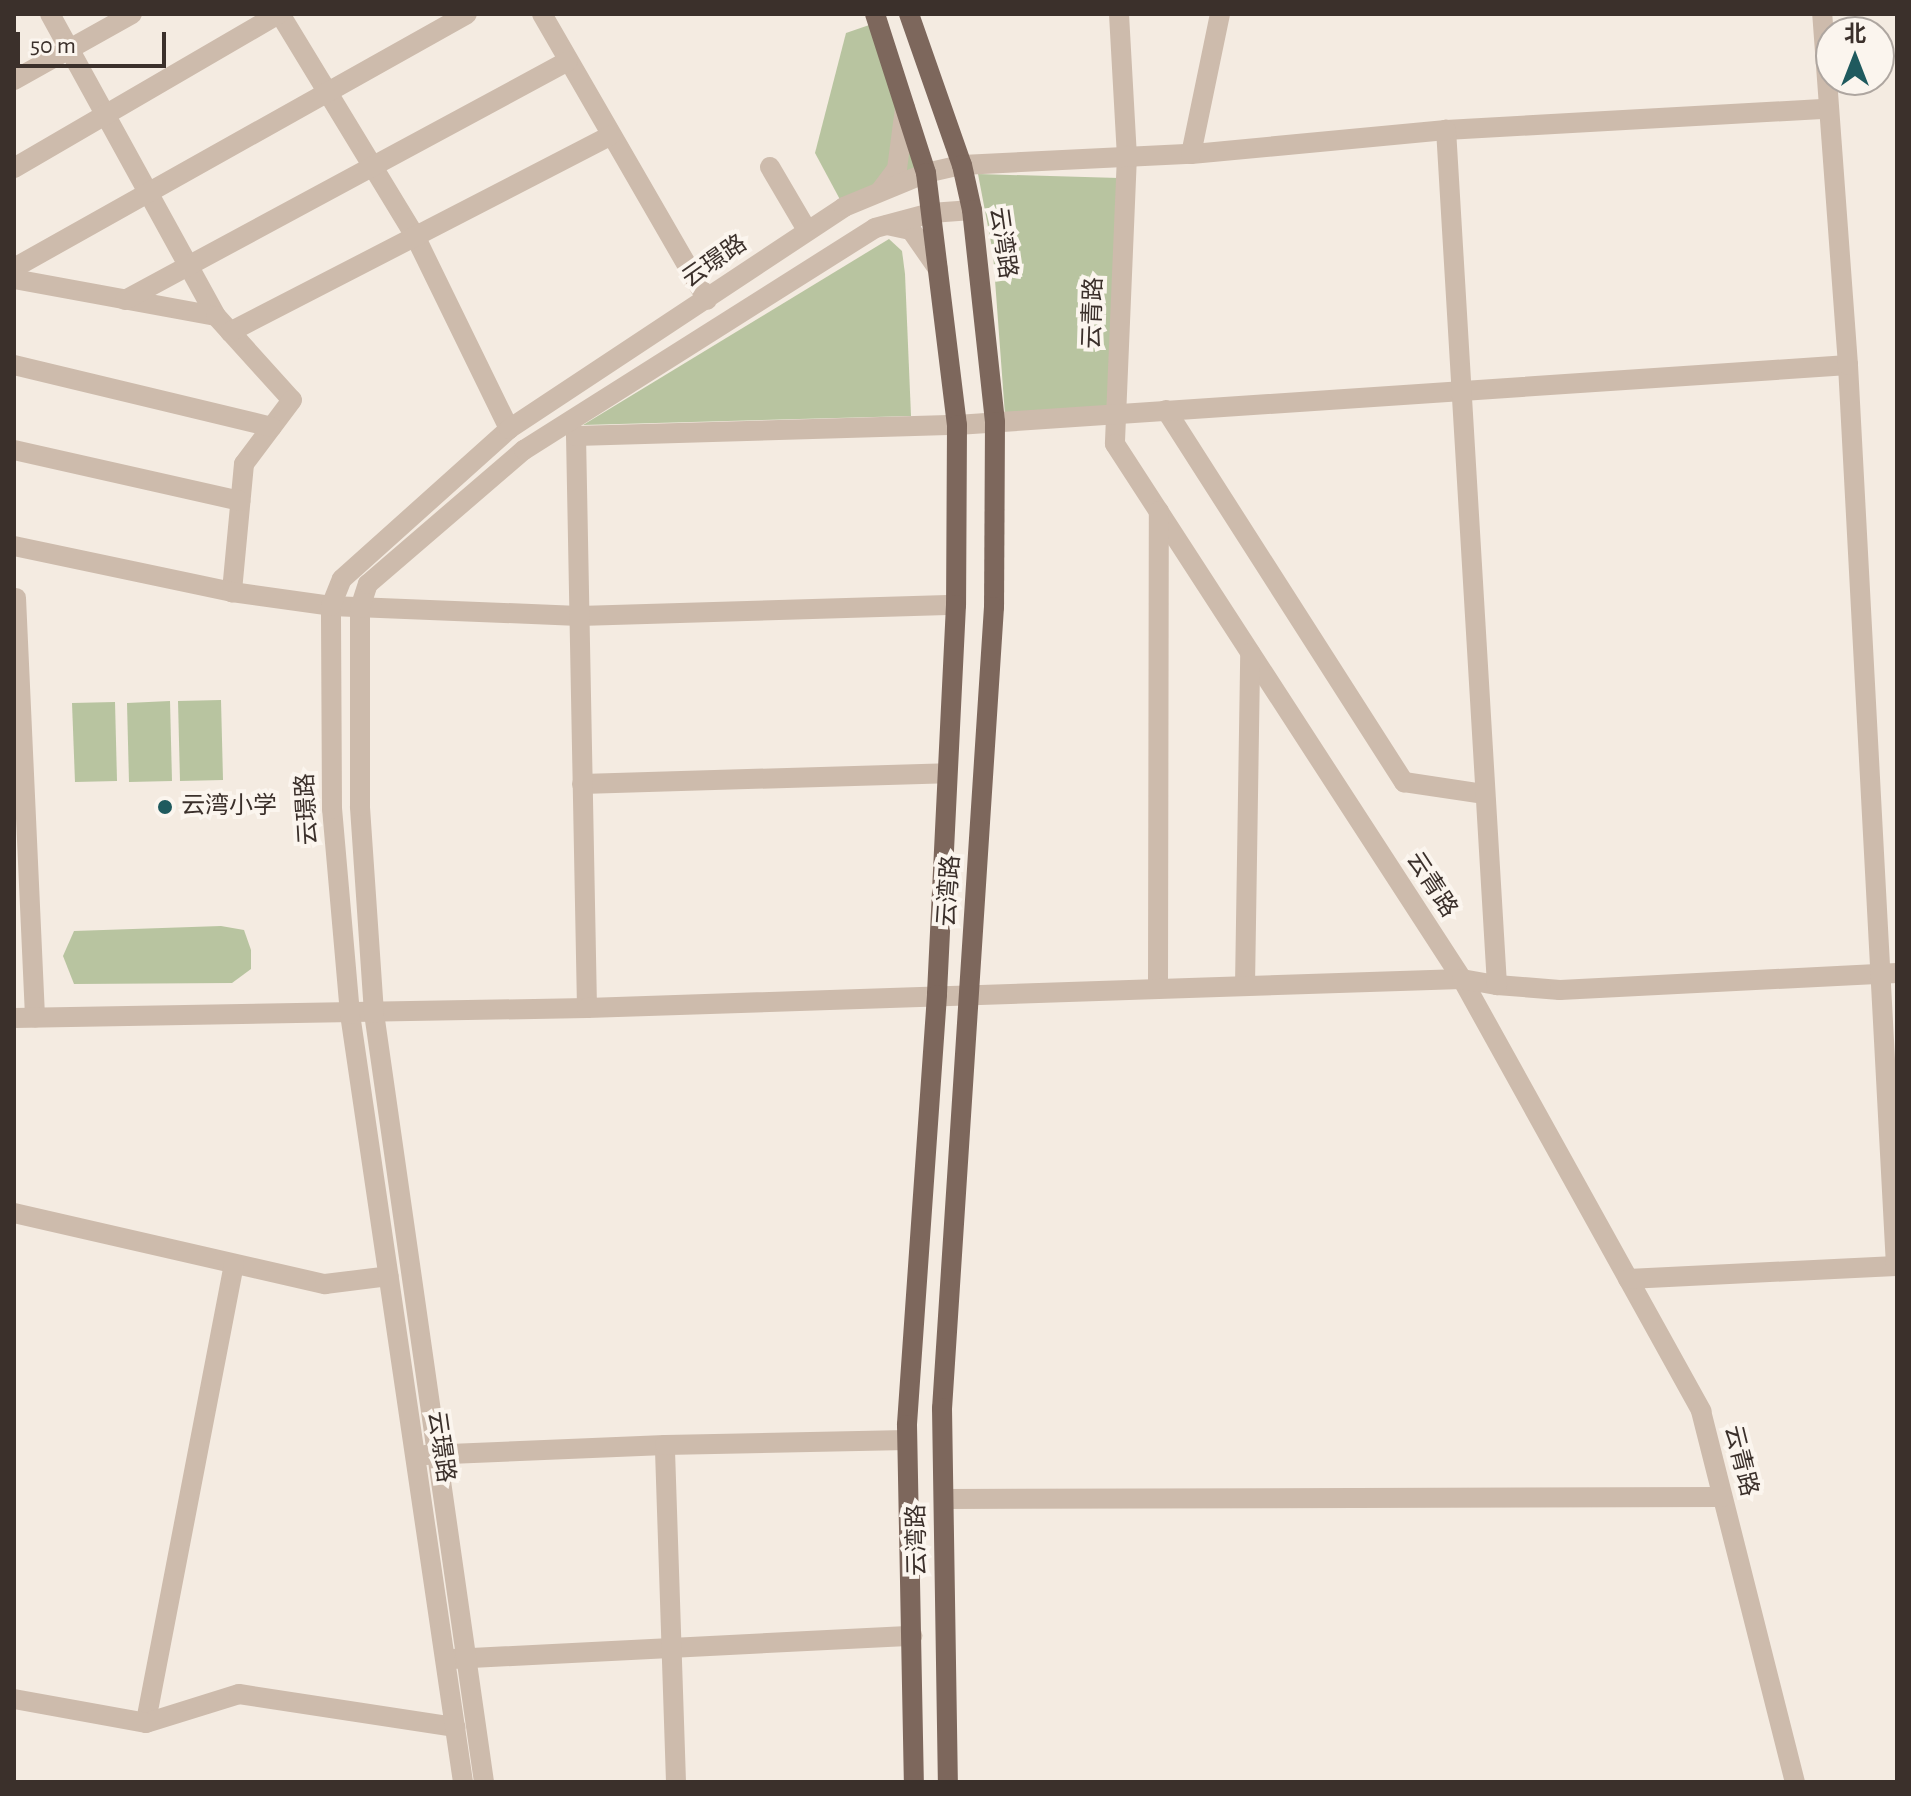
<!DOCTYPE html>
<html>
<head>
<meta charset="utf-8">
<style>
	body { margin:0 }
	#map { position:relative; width:1911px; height:1796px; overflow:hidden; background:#f4ebe1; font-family:"Alegreya Sans","Noto Sans SC",sans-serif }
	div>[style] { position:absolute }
	.green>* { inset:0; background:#b8c4a0 }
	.minor>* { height:20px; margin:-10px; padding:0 10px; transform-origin:10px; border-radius:10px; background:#cdbbac }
	.major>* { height:20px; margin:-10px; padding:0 10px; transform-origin:10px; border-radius:10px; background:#7d675c }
	.dots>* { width:22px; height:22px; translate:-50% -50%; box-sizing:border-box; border:4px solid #fbf5ee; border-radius:50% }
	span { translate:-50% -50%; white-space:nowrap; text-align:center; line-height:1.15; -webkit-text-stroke:8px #fbf5ee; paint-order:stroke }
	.street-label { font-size:24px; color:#3b302b }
	.poi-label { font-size:24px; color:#3b302b }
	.left { translate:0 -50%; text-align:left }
	.frame { position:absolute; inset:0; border:16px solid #3b302b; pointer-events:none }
	.north { position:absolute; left:1815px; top:16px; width:80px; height:80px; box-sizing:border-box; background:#fbf5ee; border:2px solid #aea6a0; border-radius:50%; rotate:0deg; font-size:22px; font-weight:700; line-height:32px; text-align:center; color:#3b302b }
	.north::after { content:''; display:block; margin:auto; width:28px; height:36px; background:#1f5a5e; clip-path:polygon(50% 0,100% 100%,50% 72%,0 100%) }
	.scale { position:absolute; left:16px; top:32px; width:150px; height:36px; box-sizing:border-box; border:4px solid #3b302b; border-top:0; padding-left:10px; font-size:24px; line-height:28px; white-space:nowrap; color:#3b302b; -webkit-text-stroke:6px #fbf5ee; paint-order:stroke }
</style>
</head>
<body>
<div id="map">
	<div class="green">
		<div style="clip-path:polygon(878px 22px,926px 173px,844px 207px,815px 153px,846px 33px)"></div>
		<div style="clip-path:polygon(978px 174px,1119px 178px,1108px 408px,1005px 415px,993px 253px)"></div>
		<div style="clip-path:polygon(889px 239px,902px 251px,905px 274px,911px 416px,583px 425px)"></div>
		<div style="clip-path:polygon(221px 700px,223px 780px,180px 781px,178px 701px)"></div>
		<div style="clip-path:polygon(170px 701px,172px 781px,129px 782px,127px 703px)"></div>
		<div style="clip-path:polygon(115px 702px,117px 781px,75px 782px,72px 703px)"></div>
		<div style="clip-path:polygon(221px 926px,244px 930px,251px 950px,251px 969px,232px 983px,74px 984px,63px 956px,74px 931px)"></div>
	</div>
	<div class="minor">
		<div style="left:50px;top:14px;width:345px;rotate:61.2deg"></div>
		<div style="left:280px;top:14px;width:260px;rotate:58.7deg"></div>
		<div style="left:415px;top:236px;width:215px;rotate:64deg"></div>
		<div style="left:542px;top:14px;width:330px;rotate:60deg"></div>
		<div style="left:1119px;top:14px;width:141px;rotate:86.8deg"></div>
		<div style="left:1127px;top:155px;width:289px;rotate:92.4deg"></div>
		<div style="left:1115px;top:444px;width:638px;rotate:57.03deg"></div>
		<div style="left:1462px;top:979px;width:494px;rotate:61deg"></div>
		<div style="left:1701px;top:1411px;width:383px;rotate:75.8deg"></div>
		<div style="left:14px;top:80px;width:135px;rotate:-29.2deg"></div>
		<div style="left:1446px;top:130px;width:381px;rotate:-3.2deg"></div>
		<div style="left:770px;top:167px;width:73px;rotate:59.6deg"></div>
		<div style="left:14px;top:168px;width:306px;rotate:-30.2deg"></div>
		<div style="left:881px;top:190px;width:26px;rotate:-53deg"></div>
		<div style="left:897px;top:169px;width:62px;rotate:-82.5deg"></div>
		<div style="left:887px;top:225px;width:25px;rotate:12deg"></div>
		<div style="left:911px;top:230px;width:47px;rotate:55.3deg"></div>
		<div style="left:14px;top:268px;width:519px;rotate:-29.28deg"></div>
		<div style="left:14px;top:279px;width:205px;rotate:10.4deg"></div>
		<div style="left:216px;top:316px;width:113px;rotate:47.9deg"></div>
		<div style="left:292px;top:400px;width:80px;rotate:126.9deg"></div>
		<div style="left:244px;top:464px;width:129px;rotate:95.4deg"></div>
		<div style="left:125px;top:300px;width:503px;rotate:-28.35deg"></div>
		<div style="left:230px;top:332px;width:428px;rotate:-27.3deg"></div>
		<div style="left:14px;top:365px;width:265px;rotate:13.5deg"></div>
		<div style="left:1166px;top:410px;width:442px;rotate:57.4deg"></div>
		<div style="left:1404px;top:782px;width:80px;rotate:8.6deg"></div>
		<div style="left:14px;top:450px;width:232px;rotate:12.7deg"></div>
		<div style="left:14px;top:546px;width:223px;rotate:11.9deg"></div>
		<div style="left:232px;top:592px;width:100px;rotate:8deg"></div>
		<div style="left:331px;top:606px;width:248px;rotate:2.3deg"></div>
		<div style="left:579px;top:616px;width:377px;rotate:-1.7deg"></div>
		<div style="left:16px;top:598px;width:420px;rotate:87.4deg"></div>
		<div style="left:582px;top:784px;width:365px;rotate:-1.7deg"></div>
		<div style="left:1497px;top:985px;width:63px;rotate:4.5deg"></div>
		<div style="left:1560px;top:990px;width:337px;rotate:-2.9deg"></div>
		<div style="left:1245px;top:986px;width:333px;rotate:-89.1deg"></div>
		<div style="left:1158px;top:989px;width:478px;rotate:-89.9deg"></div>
		<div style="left:587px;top:1008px;width:572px;rotate:-91.1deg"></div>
		<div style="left:576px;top:436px;width:381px;rotate:-1.7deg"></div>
		<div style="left:957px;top:425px;width:893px;rotate:-3.85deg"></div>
		<div style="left:14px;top:1018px;width:573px;rotate:-1deg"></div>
		<div style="left:587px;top:1008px;width:875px;rotate:-1.9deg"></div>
		<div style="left:1462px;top:979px;width:36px;rotate:10deg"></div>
		<div style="left:1497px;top:985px;width:857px;rotate:-93.41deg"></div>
		<div style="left:1446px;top:130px;width:256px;rotate:174.6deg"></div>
		<div style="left:14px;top:1213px;width:319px;rotate:12.9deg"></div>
		<div style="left:325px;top:1284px;width:64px;rotate:-7.1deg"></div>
		<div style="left:234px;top:1264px;width:467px;rotate:100.9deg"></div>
		<div style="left:146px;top:1723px;width:97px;rotate:-17.3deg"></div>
		<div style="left:239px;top:1694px;width:219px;rotate:8.7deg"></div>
		<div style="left:1628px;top:1279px;width:268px;rotate:-2.8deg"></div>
		<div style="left:1896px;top:1266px;width:902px;rotate:-93.05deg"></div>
		<div style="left:1848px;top:365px;width:352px;rotate:-94.2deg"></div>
		<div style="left:425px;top:1455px;width:240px;rotate:-2.4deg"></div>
		<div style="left:944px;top:1499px;width:778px;rotate:-0.15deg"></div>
		<div style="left:452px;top:1659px;width:461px;rotate:-2.9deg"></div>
		<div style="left:14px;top:1699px;width:134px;rotate:10.3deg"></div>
		<div style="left:463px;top:1782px;width:776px;rotate:-98.37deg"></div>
		<div style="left:350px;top:1014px;width:206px;rotate:-95deg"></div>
		<div style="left:332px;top:809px;width:203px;rotate:-90.3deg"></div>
		<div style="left:331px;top:606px;width:29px;rotate:-68deg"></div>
		<div style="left:342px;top:579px;width:224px;rotate:-41.9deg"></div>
		<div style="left:509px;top:429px;width:402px;rotate:-33.5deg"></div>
		<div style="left:844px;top:207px;width:89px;rotate:-22.5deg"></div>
		<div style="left:926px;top:173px;width:37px;rotate:-13deg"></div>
		<div style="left:962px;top:165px;width:229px;rotate:-2.8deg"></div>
		<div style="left:1191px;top:154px;width:143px;rotate:-78.3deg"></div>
		<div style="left:484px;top:1782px;width:777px;rotate:-98.14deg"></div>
		<div style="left:374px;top:1013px;width:207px;rotate:-93.9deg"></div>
		<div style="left:360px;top:806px;width:198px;rotate:-90deg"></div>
		<div style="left:360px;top:608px;width:25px;rotate:-72deg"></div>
		<div style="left:368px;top:584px;width:206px;rotate:-40.7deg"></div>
		<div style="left:524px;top:450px;width:415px;rotate:-32.3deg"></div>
		<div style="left:875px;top:228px;width:58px;rotate:-15deg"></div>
		<div style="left:931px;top:213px;width:41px;rotate:-4.2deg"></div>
		<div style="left:676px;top:1782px;width:337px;rotate:-91.9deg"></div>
		<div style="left:665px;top:1445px;width:242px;rotate:-1.2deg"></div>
	</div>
	<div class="major">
		<div style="left:875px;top:14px;width:167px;rotate:72.2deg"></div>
		<div style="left:926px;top:173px;width:254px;rotate:83deg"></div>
		<div style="left:957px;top:425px;width:180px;rotate:90.3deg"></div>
		<div style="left:956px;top:605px;width:390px;rotate:92.8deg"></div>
		<div style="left:937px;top:995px;width:431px;rotate:94deg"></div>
		<div style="left:907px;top:1425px;width:357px;rotate:88.9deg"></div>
		<div style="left:909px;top:14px;width:160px;rotate:70.7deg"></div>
		<div style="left:962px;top:165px;width:46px;rotate:77.5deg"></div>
		<div style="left:972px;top:210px;width:213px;rotate:83.8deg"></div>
		<div style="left:995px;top:422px;width:185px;rotate:90.3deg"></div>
		<div style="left:994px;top:607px;width:803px;rotate:93.71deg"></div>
		<div style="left:942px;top:1408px;width:374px;rotate:89.1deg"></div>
	</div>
	<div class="dots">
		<div style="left:165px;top:807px;background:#1f5a5e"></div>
	</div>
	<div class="street-label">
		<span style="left:1002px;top:243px;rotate:82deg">云湾路</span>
		<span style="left:715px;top:262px;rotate:-35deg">云璟路</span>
		<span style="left:1094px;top:313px;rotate:-88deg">云青路</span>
		<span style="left:308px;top:809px;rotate:-93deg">云璟路</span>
		<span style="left:1431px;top:885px;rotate:57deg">云青路</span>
		<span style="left:950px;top:891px;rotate:-86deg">云湾路</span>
		<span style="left:440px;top:1447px;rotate:82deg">云璟路</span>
		<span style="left:1740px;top:1461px;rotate:76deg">云青路</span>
		<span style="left:918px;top:1540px;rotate:-91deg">云湾路</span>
	</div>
	<div class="poi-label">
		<span class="left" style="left:181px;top:807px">云湾小学</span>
	</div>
	<div class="frame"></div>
	<div class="north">北</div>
	<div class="scale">50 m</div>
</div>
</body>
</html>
